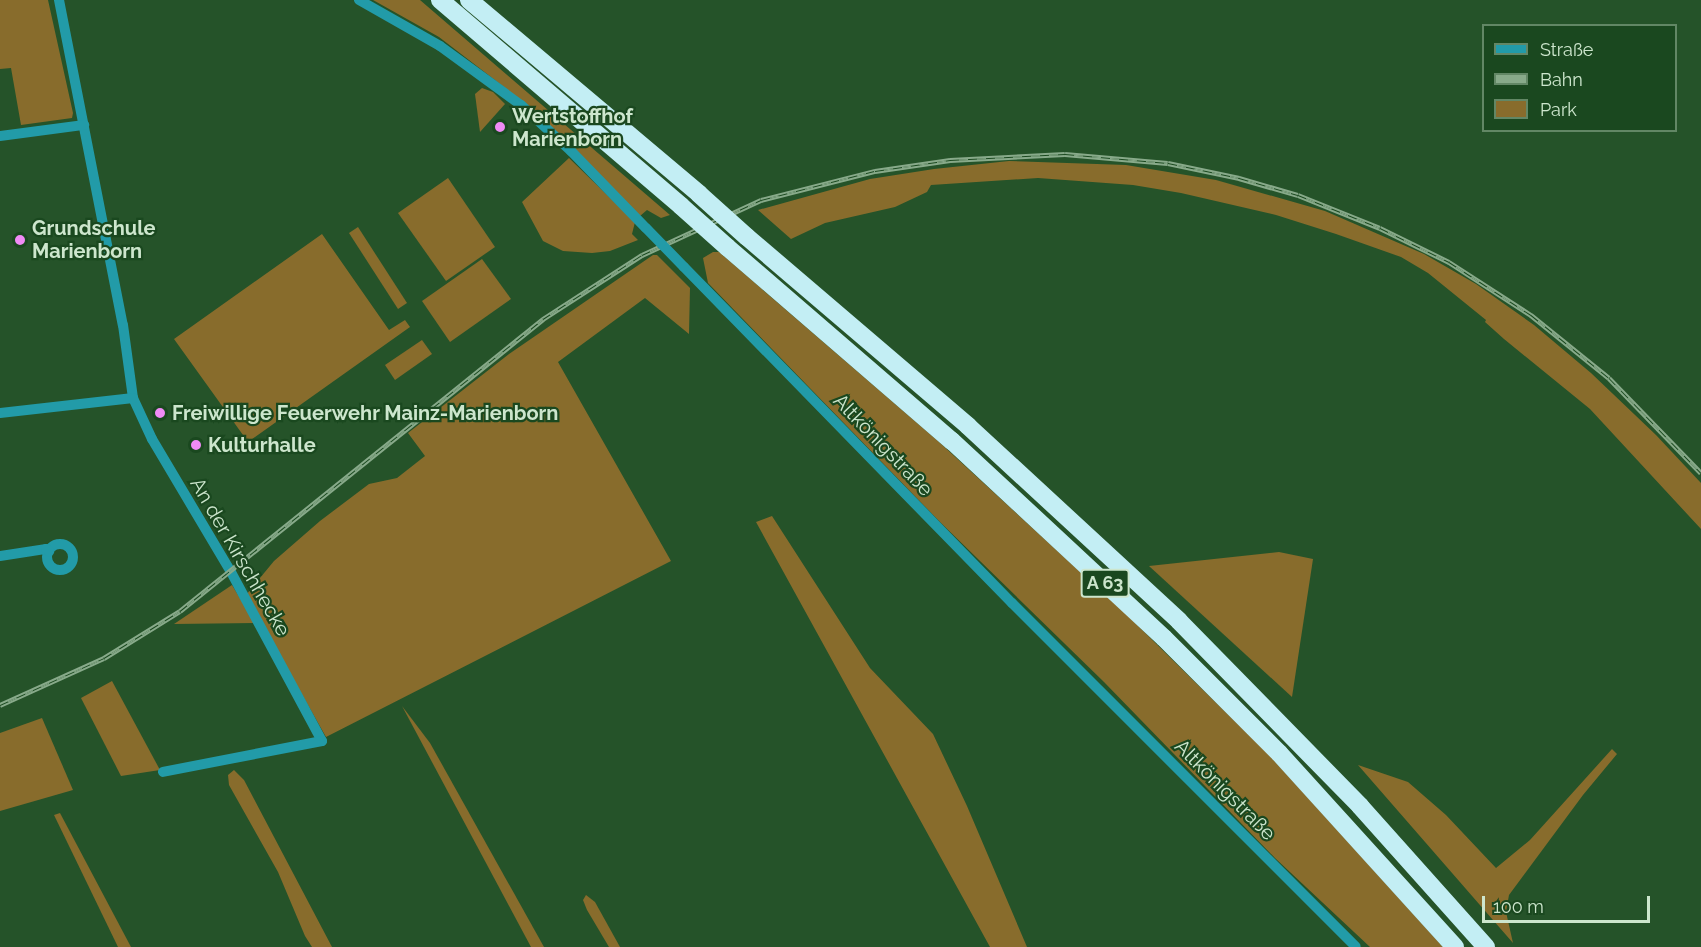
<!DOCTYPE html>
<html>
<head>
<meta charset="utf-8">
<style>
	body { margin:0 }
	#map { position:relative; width:1701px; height:947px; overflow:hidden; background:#255329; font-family:Raleway,sans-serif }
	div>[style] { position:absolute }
	.green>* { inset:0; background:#886c2c }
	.minor>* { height:10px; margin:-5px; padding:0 5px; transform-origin:5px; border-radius:5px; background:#229ba8 }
	.minor>.ring { margin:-5px; padding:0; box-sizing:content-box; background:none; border:10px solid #229ba8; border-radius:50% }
	.highway>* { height:18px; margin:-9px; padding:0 9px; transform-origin:9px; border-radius:9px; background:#c3eef4 }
	.rail>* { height:5px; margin-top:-2.5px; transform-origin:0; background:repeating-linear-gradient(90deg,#1a481f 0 9px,#88aa8a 0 18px); box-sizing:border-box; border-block:2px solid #88aa8a }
	.minor-bridge>* { height:10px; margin:-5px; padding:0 5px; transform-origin:5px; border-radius:5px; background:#229ba8 }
	.highway-bridge>* { height:18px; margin:-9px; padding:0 9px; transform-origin:9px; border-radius:9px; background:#c3eef4 }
	.dots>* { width:16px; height:16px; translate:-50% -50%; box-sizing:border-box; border:3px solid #1a481f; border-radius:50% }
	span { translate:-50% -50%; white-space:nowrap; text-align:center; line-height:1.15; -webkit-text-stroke:4.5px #1a481f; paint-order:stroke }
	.shield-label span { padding:2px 4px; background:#1a481f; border:2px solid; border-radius:4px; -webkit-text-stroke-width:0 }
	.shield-label { font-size:18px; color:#cde6cd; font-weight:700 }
	.poi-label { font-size:20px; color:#cde6cd; font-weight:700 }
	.left { translate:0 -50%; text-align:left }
	.street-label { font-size:20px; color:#cde6cd }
	.legend { position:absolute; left:1482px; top:24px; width:195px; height:108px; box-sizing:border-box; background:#1a481f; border:2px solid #628765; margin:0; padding:8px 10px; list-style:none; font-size:18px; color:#cde6cd }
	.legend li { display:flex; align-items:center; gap:12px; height:30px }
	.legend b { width:30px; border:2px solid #628765 }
	.scale { position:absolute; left:1482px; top:896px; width:168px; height:27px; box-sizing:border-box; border:3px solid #cde6cd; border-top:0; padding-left:8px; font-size:18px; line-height:21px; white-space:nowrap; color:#cde6cd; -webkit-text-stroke:4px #1a481f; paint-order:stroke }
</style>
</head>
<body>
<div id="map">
	<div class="green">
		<div style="clip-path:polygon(0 0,48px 0,73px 113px,72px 118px,21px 125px,11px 68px,0 69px)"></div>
		<div style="clip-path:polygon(373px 0,420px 0,670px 215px,661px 218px,647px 210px,640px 216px,504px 87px,439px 37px)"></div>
		<div style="clip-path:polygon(482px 88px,493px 92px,505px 104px,480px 132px,475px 94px)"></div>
		<div style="clip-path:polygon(569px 158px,635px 222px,632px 234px,638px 240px,610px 251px,592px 253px,563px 251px,543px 241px,522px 202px)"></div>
		<div style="clip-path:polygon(1009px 161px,1126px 165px,1216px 180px,1325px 211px,1424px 254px,1476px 284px,1534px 325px,1591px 373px,1656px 435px,1701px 483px,1701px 529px,1590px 409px,1504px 339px,1485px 322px,1486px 320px,1428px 273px,1401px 257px,1336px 234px,1276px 215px,1181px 193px,1133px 185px,1038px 178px,931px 185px,927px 192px,895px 207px,825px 223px,791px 239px,758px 210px,870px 179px,934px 169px)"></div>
		<div style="clip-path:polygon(448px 178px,495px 247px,446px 281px,398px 213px)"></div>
		<div style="clip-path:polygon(358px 227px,407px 303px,398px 309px,349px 233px)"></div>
		<div style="clip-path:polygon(322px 234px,389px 330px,405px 320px,410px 327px,248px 442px,174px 339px)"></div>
		<div style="clip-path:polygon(713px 252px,719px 252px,939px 442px,1128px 616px,1270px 756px,1443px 947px,1370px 947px,1275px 858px,1104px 682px,940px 522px,708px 283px,703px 258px)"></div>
		<div style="clip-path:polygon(653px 255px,657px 255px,690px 288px,689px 334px,645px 298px,558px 362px,671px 561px,326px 737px,246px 595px,274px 561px,320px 521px,369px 484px,397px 478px,425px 456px,408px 433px,509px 354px)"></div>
		<div style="clip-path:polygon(482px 259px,511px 299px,450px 342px,422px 301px)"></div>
		<div style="clip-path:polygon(422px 340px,432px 354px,395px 380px,385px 365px)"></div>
		<div style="clip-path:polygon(772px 516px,870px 668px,933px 734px,967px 806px,1027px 947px,990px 947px,756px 522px)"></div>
		<div style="clip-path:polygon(1279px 552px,1313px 559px,1292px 697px,1149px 566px)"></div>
		<div style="clip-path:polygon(232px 585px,255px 623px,174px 624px)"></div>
		<div style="clip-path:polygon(112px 681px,160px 770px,121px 776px,81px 698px)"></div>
		<div style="clip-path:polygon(402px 706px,430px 743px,544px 947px,531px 947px)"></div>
		<div style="clip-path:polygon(42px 718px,73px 790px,0 811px,0 733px)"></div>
		<div style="clip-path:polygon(1612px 749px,1617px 754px,1583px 795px,1509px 895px,1506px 912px,1513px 943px,1358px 765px,1408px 782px,1446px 815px,1496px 868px,1530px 840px)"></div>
		<div style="clip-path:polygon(234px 770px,244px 780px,332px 947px,312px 947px,305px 936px,278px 872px,229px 785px,228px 775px)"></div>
		<div style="clip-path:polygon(60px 813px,131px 947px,118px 947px,54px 815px)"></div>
		<div style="clip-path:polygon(586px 895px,595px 902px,620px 947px,609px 947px,587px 910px,583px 900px)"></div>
	</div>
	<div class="minor">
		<div style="left:59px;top:0;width:331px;rotate:78.9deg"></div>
		<div style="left:123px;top:325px;width:74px;rotate:82.2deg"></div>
		<div style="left:133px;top:398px;width:45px;rotate:65.1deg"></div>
		<div style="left:152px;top:439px;width:155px;rotate:59.3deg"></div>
		<div style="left:231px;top:572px;width:192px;rotate:61.7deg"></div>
		<div style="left:322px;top:741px;width:162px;rotate:169deg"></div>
		<div style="left:359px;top:0;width:93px;rotate:29.6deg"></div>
		<div style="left:440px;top:46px;width:100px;rotate:36.1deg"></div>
		<div style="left:521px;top:105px;width:68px;rotate:42.6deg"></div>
		<div style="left:571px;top:151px;width:107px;rotate:45.8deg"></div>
		<div style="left:0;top:136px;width:85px;rotate:-7.5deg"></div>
		<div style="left:684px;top:267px;width:470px;rotate:45.7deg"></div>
		<div style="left:1012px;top:603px;width:486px;rotate:45deg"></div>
		<div style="left:0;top:413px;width:134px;rotate:-6.4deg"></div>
		<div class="ring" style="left:47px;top:544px;width:16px;height:16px"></div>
		<div style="left:0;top:556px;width:47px;rotate:-8.7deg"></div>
		<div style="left:46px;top:549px;width:4px;rotate:34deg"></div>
	</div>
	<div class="highway">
		<div style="left:440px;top:0;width:317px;rotate:40.5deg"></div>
		<div style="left:469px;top:0;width:301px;rotate:40.1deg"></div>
		<div style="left:747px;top:237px;width:291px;rotate:40.5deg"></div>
		<div style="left:968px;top:426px;width:287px;rotate:42.7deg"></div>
		<div style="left:1179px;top:621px;width:259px;rotate:45.6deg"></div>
		<div style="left:1360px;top:806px;width:189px;rotate:48.2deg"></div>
		<div style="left:727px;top:247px;width:297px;rotate:40.8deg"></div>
		<div style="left:952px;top:441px;width:289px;rotate:42.9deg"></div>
		<div style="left:1164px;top:638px;width:163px;rotate:45deg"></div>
		<div style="left:1279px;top:753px;width:262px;rotate:47.8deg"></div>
	</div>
	<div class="rail">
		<div style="left:0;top:705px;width:114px;rotate:-24.3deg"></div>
		<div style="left:104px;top:658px;width:89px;rotate:-31.7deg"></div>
		<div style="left:180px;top:611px;width:466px;rotate:-38.8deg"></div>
		<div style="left:543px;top:319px;width:118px;rotate:-32.9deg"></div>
		<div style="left:642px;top:255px;width:131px;rotate:-24.8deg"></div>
		<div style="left:761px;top:200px;width:118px;rotate:-14.3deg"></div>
		<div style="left:875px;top:171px;width:76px;rotate:-8.3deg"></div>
		<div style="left:950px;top:160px;width:115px;rotate:-3deg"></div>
		<div style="left:1065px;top:154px;width:103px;rotate:5deg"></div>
		<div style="left:1168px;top:163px;width:73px;rotate:11.9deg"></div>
		<div style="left:1239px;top:178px;width:61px;rotate:16.1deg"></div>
		<div style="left:1298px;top:195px;width:88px;rotate:21.9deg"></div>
		<div style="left:1380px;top:228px;width:77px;rotate:26.2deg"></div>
		<div style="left:1449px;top:262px;width:98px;rotate:32.9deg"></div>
		<div style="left:1531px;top:315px;width:100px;rotate:38.9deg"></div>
		<div style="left:1609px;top:378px;width:132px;rotate:45.9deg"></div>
	</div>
	<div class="minor-bridge">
		<div style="left:646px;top:228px;width:54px;rotate:45.7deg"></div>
	</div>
	<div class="highway-bridge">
		<div style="left:699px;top:194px;width:64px;rotate:41.9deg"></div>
		<div style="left:681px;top:206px;width:62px;rotate:41.7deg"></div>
	</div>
	<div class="dots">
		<div style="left:500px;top:127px;background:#f08bf5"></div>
		<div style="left:20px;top:240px;background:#f08bf5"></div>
		<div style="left:160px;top:413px;background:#f08bf5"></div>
		<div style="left:196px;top:445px;background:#f08bf5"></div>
	</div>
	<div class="shield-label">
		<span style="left:1105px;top:583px">A 63</span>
	</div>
	<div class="poi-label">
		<span class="left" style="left:512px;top:128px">Wertstoffhof<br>Marienborn</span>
		<span class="left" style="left:32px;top:240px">Grundschule<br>Marienborn</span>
		<span class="left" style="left:172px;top:413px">Freiwillige Feuerwehr Mainz-Marienborn</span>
		<span class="left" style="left:208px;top:445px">Kulturhalle</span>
	</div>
	<div class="street-label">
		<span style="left:883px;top:445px;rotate:46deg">Altkönigstraße</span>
		<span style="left:240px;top:557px;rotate:60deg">An der Kirschhecke</span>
		<span style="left:1225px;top:790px;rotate:45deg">Altkönigstraße</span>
	</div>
	<ul class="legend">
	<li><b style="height:8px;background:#229ba8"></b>Straße</li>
	<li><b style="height:8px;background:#88aa8a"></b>Bahn</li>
	<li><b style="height:16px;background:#886c2c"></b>Park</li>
	</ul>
	<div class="scale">100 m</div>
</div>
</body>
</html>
